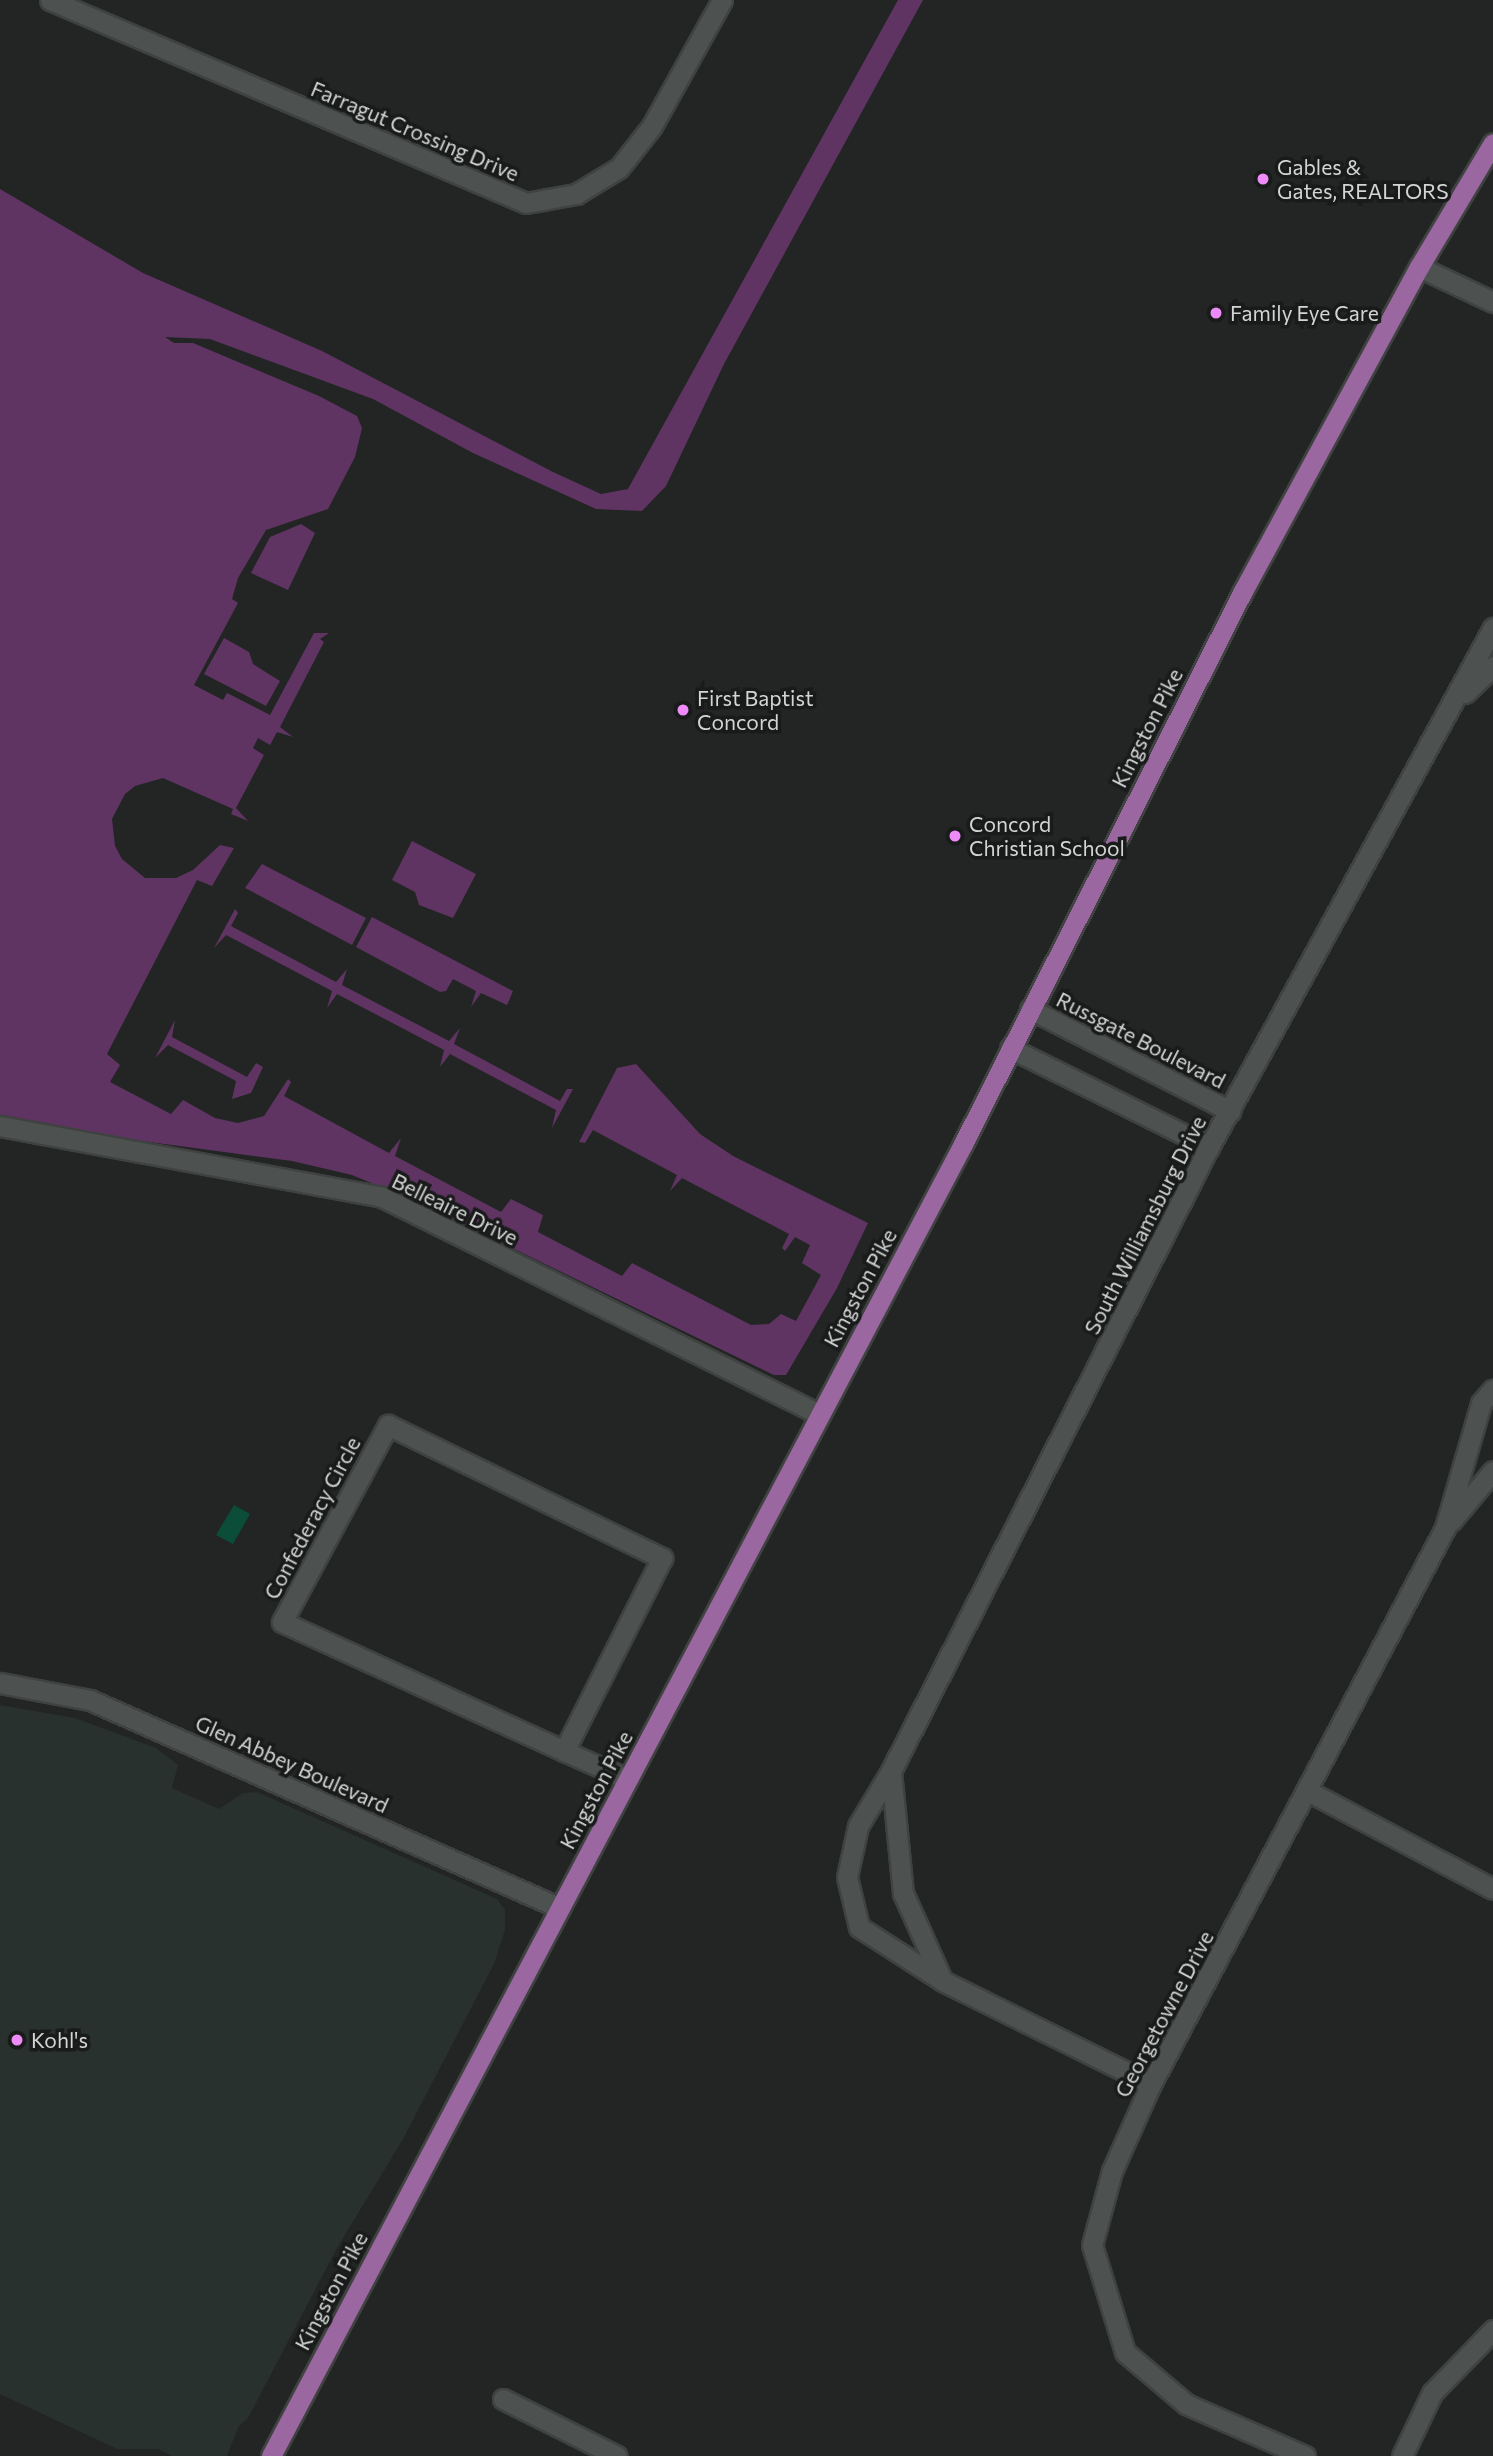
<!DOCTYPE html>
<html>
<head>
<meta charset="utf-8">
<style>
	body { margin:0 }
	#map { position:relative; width:1493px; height:2456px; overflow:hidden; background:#222523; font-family:Commissioner,sans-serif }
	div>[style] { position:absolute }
	.built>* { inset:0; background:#28312d }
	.green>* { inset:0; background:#5f3463 }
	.water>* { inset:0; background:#0b4d38 }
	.roads { filter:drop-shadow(2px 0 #3f4241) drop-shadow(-2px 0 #3f4241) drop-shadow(0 2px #3f4241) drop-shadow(0 -2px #3f4241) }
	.minor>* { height:19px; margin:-9.5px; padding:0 9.5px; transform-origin:9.5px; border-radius:9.5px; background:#4d514f }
	.primary>* { height:19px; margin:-9.5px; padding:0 9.5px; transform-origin:9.5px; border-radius:9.5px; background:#9b67a1 }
	.dots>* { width:19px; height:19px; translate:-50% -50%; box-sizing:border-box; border:4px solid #191b1a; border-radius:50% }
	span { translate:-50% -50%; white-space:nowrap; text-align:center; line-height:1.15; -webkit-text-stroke:7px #191b1a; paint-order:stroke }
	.street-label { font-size:21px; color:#d3d5d4 }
	.poi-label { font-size:21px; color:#d3d5d4 }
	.left { translate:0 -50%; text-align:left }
</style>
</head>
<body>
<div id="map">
	<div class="built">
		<div style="clip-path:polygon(0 1705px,75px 1718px,156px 1748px,178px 1765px,172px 1788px,219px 1809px,243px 1793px,257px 1792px,497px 1899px,505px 1910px,505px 1930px,494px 1964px,403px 2139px,337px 2248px,248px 2418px,239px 2426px,227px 2456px,172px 2456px,158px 2449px,117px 2449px,0 2394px)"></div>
	</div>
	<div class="green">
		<div style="clip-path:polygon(898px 0,923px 0,724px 364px,666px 486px,642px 511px,596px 509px,473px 453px,373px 399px,210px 339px,165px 337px,174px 343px,193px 343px,319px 396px,357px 416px,362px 428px,355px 457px,328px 509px,266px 530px,238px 578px,232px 599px,238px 603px,194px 685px,223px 700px,227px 693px,270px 715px,314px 633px,329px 633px,320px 639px,324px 642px,280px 727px,293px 737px,277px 732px,270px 745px,258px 738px,253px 748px,264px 755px,236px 808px,248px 821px,231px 814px,233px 809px,163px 778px,135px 786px,125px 794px,112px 819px,115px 846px,122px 859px,145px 878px,176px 878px,193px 870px,220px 845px,234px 848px,212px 886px,197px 880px,107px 1054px,120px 1065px,110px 1082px,171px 1114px,183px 1100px,215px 1118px,238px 1123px,264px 1116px,288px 1079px,291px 1082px,284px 1096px,389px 1153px,401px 1138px,395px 1156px,501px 1212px,511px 1199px,543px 1215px,538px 1232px,622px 1276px,632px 1263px,751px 1325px,769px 1324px,781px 1314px,796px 1321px,821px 1275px,802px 1263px,810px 1245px,795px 1237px,785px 1251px,782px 1248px,789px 1234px,682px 1178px,670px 1191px,677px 1175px,593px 1130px,585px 1143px,579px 1142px,617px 1068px,636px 1064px,700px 1134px,733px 1156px,868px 1223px,837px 1288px,786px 1375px,774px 1375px,415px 1201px,352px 1175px,292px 1161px,0 1122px,0 189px,143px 273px,322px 351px,553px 472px,601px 494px,628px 489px)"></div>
		<div style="clip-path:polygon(301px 524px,315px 533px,288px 590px,251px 573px,270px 537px)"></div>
		<div style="clip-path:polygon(224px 638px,249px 652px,253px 664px,280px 681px,266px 706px,204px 674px)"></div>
		<div style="clip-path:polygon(412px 841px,476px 874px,453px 918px,419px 905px,415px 892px,392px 880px)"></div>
		<div style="clip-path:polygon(262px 864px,366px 918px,352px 945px,245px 888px)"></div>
		<div style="clip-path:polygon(235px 909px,238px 913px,231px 926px,336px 982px,347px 969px,342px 985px,449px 1041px,460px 1028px,454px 1044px,560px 1101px,567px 1089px,573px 1089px,552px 1128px,556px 1110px,450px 1054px,440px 1067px,444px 1050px,337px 994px,327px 1008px,332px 991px,226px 935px,214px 948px)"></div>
		<div style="clip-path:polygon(372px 917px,513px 991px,507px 1005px,481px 993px,471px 1007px,476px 991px,453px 979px,446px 991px,440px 992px,356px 947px)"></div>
		<div style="clip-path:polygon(175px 1020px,172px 1037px,247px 1077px,256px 1063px,263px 1067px,251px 1093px,232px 1099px,236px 1081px,168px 1045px,155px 1058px)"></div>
	</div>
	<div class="water">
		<div style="clip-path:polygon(234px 1505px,250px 1514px,233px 1544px,216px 1535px)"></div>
	</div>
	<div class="roads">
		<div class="minor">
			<div style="left:50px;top:0;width:517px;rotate:23.1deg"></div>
			<div style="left:526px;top:203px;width:51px;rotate:-10.2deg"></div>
			<div style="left:576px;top:194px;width:50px;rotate:-31.2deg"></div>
			<div style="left:619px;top:168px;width:53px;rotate:-51.8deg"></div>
			<div style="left:652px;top:126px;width:144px;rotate:-60.9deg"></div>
			<div style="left:1419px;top:267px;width:82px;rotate:25.3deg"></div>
			<div style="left:1465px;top:693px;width:39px;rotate:-44deg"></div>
			<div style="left:1030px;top:1009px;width:225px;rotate:27deg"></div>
			<div style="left:1010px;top:1048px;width:222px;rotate:26.4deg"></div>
			<div style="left:0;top:1126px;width:389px;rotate:10.5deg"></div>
			<div style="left:382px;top:1197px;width:489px;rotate:26.4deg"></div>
			<div style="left:388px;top:1425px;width:305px;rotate:25.9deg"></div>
			<div style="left:662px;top:1558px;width:216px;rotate:116.9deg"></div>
			<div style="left:564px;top:1751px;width:310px;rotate:-155.4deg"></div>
			<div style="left:282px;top:1622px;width:224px;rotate:-61.7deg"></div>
			<div style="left:1451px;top:1521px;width:65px;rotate:-50deg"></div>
			<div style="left:0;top:1683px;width:92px;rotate:10.7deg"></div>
			<div style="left:90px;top:1700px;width:514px;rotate:23.87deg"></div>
			<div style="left:564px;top:1751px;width:69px;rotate:24deg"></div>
			<div style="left:891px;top:1771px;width:123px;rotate:84.4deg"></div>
			<div style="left:903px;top:1893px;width:95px;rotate:65.9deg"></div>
			<div style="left:1308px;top:1791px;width:209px;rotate:27.9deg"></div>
			<div style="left:1151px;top:2084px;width:232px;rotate:-153.7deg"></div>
			<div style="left:943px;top:1981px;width:100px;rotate:-147.3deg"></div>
			<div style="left:859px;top:1927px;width:51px;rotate:-103.5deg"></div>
			<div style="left:847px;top:1877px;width:52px;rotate:-77.8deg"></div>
			<div style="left:858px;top:1826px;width:64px;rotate:-59deg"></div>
			<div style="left:891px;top:1771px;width:700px;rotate:-63deg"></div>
			<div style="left:1209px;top:1147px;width:592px;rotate:-61.31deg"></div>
			<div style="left:503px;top:2399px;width:127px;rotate:26.6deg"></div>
			<div style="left:1305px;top:2456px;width:130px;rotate:-156.4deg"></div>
			<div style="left:1186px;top:2404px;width:80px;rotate:-139.6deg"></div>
			<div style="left:1125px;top:2352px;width:112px;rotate:-107.1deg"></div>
			<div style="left:1092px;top:2245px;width:77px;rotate:-74.9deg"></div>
			<div style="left:1112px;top:2171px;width:95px;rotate:-65.9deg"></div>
			<div style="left:1151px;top:2084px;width:629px;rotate:-62.13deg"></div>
			<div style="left:1445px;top:1528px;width:130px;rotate:-73.9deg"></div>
			<div style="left:1481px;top:1403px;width:18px;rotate:-49deg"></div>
			<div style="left:1402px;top:2456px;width:70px;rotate:-64.5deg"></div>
			<div style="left:1432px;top:2393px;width:88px;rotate:-45.9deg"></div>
		</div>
		<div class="primary">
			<div style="left:271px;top:2456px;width:1483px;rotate:-62.19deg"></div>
			<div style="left:963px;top:1144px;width:620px;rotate:-63.15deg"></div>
			<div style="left:1243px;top:591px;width:369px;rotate:-61.5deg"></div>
			<div style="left:1419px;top:267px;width:144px;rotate:-59.2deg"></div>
		</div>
	</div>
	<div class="dots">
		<div style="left:1263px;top:179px;background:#ee8bf8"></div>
		<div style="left:1216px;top:313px;background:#ee8bf8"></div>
		<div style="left:683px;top:710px;background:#ee8bf8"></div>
		<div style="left:955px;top:836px;background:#ee8bf8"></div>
		<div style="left:17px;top:2040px;background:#ee8bf8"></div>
	</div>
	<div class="street-label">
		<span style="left:415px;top:131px;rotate:23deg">Farragut Crossing Drive</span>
		<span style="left:1147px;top:728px;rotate:-63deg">Kingston Pike</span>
		<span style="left:1141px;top:1040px;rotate:27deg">Russgate Boulevard</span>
		<span style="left:455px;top:1209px;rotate:26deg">Belleaire Drive</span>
		<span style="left:1145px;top:1225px;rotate:-63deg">South Williamsburg Drive</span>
		<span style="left:860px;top:1288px;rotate:-62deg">Kingston Pike</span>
		<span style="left:312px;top:1518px;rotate:-62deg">Confederacy Circle</span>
		<span style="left:292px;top:1764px;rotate:24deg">Glen Abbey Boulevard</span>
		<span style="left:596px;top:1790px;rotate:-62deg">Kingston Pike</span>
		<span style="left:1164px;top:2014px;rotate:-62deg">Georgetowne Drive</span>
		<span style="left:331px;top:2291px;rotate:-62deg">Kingston Pike</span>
	</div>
	<div class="poi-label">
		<span class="left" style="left:1277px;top:179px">Gables &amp;<br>Gates, REALTORS</span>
		<span class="left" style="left:1230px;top:313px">Family Eye Care</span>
		<span class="left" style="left:697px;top:710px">First Baptist<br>Concord</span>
		<span class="left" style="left:969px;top:836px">Concord<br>Christian School</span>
		<span class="left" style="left:31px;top:2040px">Kohl's</span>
	</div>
</div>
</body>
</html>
